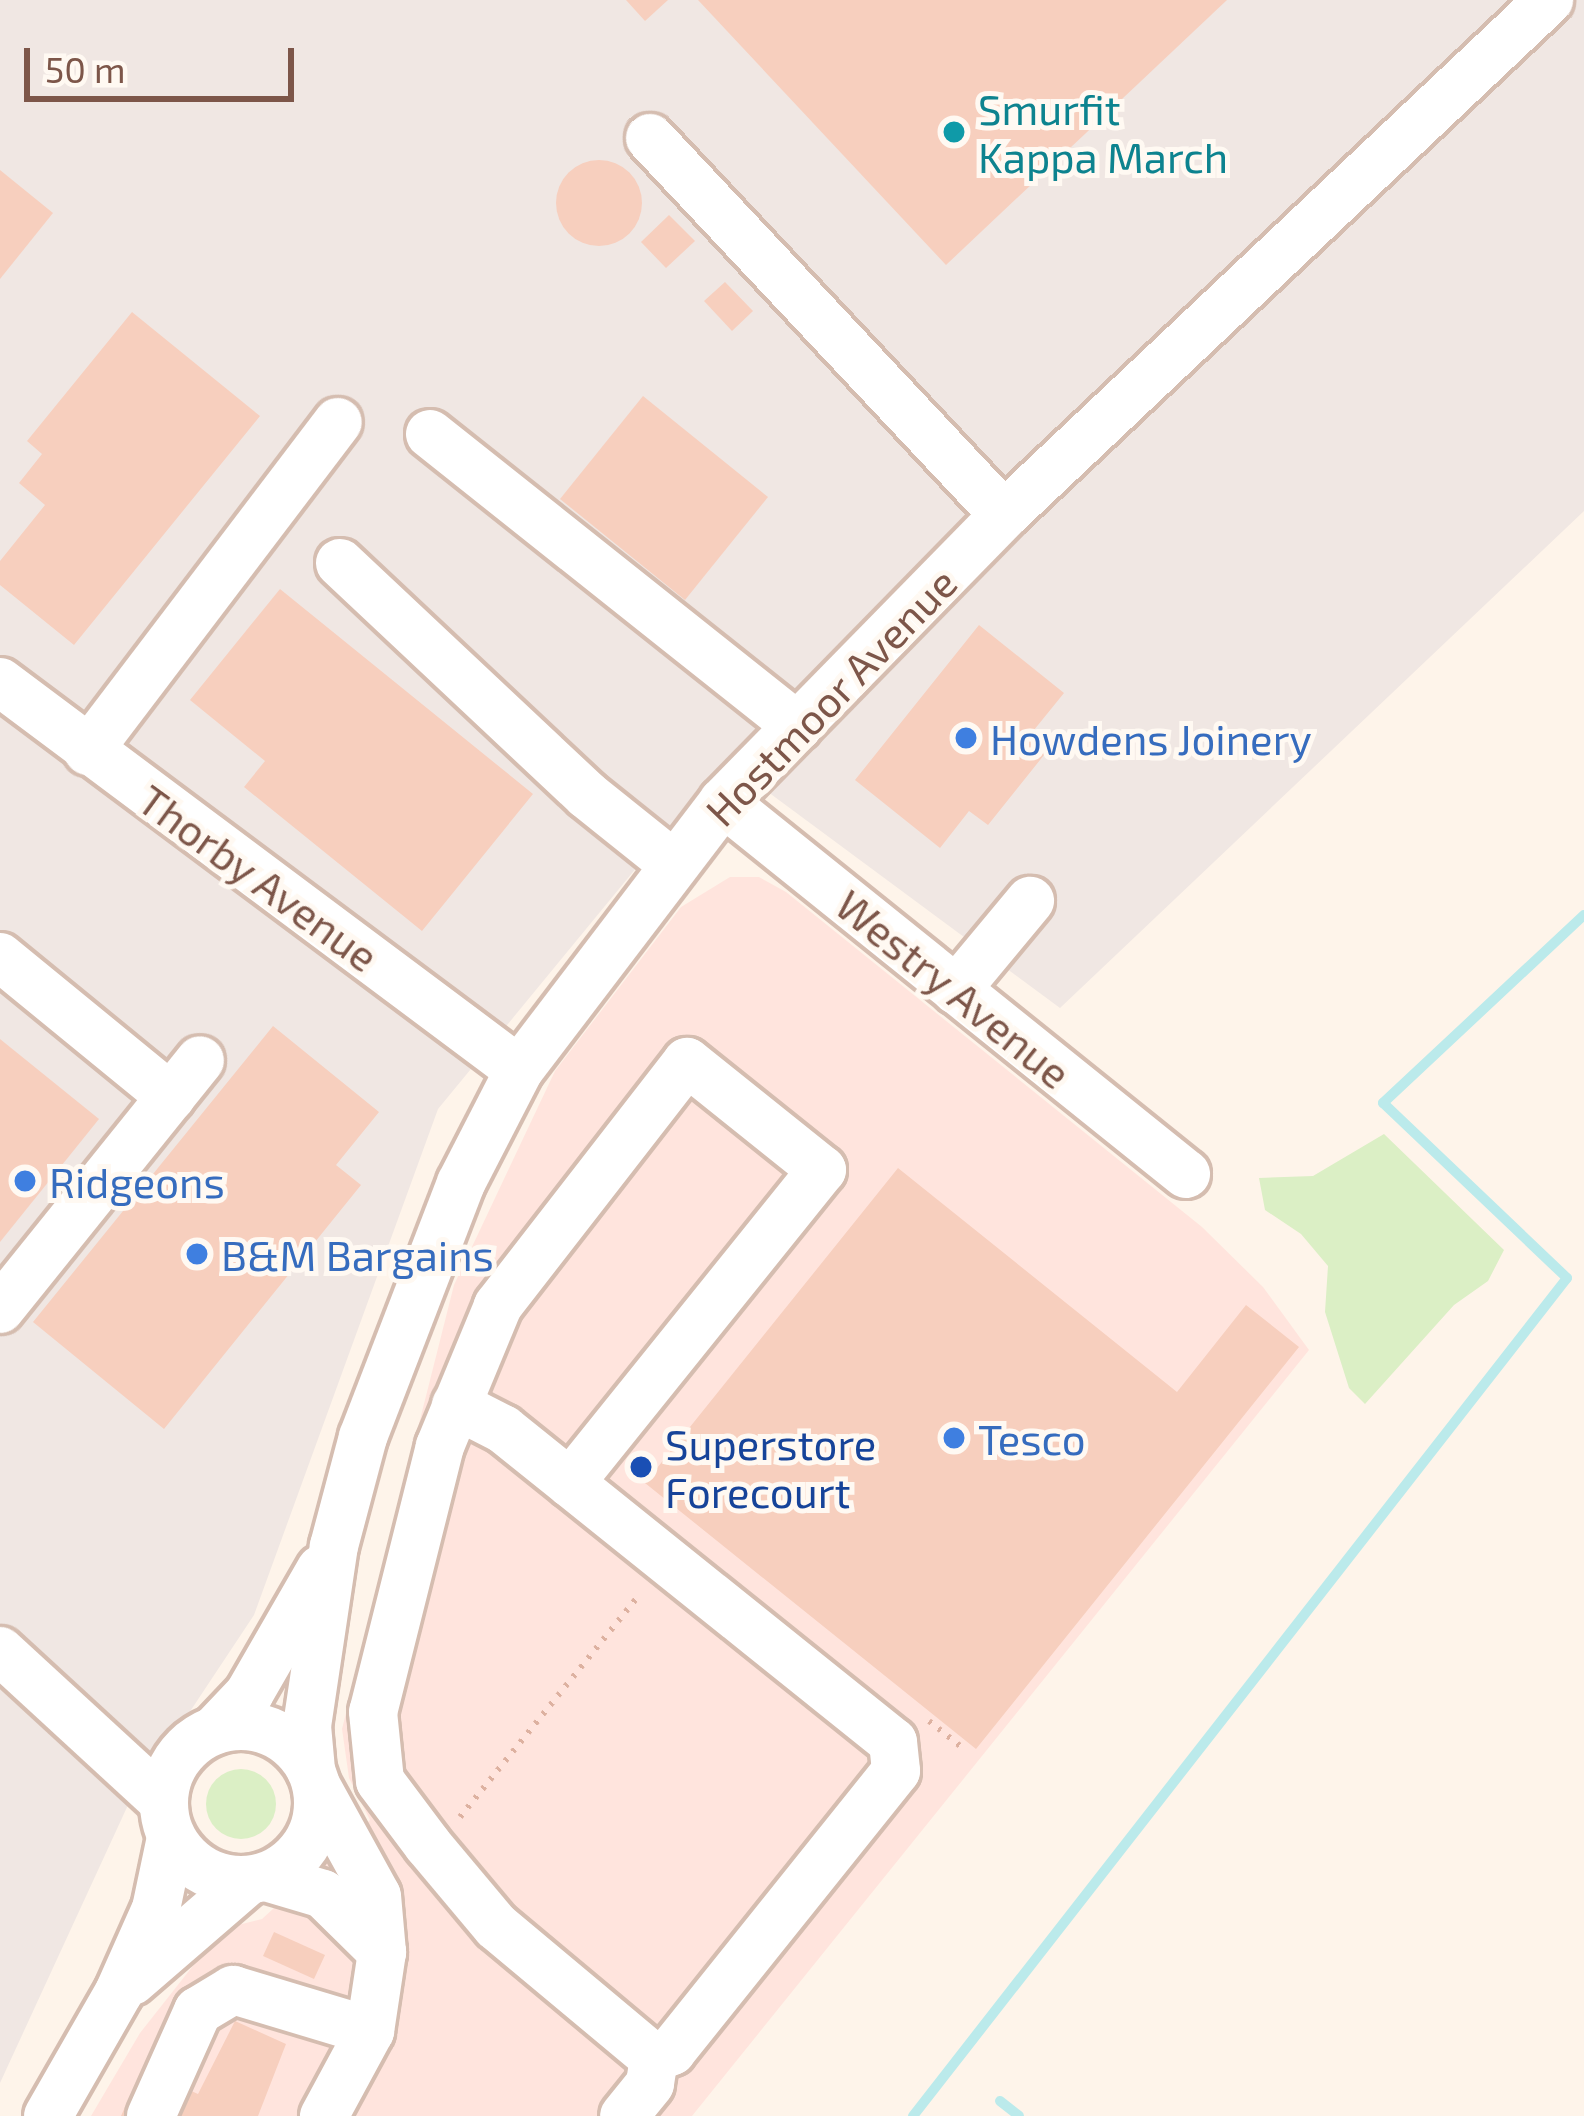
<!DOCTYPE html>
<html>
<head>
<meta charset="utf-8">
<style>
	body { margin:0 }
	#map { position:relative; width:1584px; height:2116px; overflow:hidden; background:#fef4ea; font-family:"Exo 2",sans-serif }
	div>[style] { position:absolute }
	.commercial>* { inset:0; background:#ffe4dd }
	.industrial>* { inset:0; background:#f0e7e3 }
	.green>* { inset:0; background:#dbefc5 }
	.round { border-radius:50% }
	.stream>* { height:10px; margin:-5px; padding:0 5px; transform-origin:5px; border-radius:5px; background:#bbeaeb }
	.building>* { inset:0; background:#f7cfbe }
	.path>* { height:6px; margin-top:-3px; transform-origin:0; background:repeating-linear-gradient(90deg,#ddb1a0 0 3px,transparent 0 12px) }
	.roads { filter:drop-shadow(3px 0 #d5bdb0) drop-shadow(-3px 0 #d5bdb0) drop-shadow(0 3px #d5bdb0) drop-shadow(0 -3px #d5bdb0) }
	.minor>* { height:48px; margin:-24px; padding:0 24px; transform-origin:24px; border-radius:24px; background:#fff }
	.minor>.ring { margin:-24px; padding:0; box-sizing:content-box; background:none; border:48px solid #fff; border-radius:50% }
	.dots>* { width:33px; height:33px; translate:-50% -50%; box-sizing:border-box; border:6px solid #fff9f2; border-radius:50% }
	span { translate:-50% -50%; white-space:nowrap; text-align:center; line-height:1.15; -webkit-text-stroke:10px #fff9f2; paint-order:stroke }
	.culture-label { font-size:42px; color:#0d838f }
	.left { translate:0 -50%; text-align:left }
	.street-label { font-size:42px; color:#7d5649 }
	.shop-label { font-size:42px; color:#366cbe }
	.transit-label { font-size:42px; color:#164399 }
	.scale { position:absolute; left:24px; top:48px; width:270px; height:54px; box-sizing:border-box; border:6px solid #7d5649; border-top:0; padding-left:15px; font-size:36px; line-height:42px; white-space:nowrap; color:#7d5649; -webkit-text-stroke:9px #fff9f2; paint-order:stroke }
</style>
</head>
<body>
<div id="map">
	<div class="commercial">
		<div style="clip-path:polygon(730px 877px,759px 877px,786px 892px,1202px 1227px,1263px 1287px,1309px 1350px,692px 2116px,91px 2116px,140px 2033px,222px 1929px,262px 1919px,370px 1820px,349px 1778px,342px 1729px,454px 1285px,555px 1071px,681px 907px)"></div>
	</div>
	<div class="industrial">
		<div style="clip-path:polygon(0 0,1584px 0,1584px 511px,1060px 1008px,725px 760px,438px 1109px,254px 1615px,128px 1805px,0 2083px)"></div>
	</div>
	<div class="green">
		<div style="clip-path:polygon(1384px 1134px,1504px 1250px,1488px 1281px,1454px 1305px,1365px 1404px,1349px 1388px,1325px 1312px,1328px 1266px,1301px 1234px,1265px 1210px,1259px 1178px,1313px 1176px)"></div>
		<div class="round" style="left:206px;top:1769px;width:70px;height:70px"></div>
	</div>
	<div class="stream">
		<div style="left:1000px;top:2101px;width:24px;rotate:38deg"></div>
		<div style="left:913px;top:2116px;width:1063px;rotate:-52.03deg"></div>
		<div style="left:1567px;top:1278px;width:254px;rotate:-136.4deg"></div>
		<div style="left:1383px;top:1103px;width:275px;rotate:-43.1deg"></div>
	</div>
	<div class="building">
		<div style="clip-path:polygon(626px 0,668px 0,645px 21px)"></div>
		<div style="clip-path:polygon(698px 0,1227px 0,946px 265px)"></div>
		<div class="round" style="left:556px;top:160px;width:86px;height:86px"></div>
		<div style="clip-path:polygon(0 170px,53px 213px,0 279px)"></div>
		<div style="clip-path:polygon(669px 215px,695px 241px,666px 268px,641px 242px)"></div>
		<div style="clip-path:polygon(725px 282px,753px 311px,732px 331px,704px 301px)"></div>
		<div style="clip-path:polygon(132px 312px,260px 416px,74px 645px,0 585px,0 561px,45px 505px,19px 483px,42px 454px,27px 441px)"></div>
		<div style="clip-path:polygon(643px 396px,768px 497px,685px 600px,560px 499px)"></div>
		<div style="clip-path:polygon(280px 589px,533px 794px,422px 931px,244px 787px,265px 761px,190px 700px)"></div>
		<div style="clip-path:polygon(979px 625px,1064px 693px,1034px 730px,1052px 745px,988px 825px,969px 811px,940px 848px,855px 780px)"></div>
		<div style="clip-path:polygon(273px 1026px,379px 1112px,336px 1165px,361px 1185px,164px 1429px,33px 1322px)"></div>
		<div style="clip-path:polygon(0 1039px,99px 1119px,0 1242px)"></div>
		<div style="clip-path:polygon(898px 1168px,1177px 1392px,1246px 1305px,1299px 1347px,976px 1749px,645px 1483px)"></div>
		<div style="clip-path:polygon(274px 1932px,325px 1955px,314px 1979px,263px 1956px)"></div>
		<div style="clip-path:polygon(235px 2021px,286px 2044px,258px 2116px,121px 2116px,142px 2069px,198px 2094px)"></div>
	</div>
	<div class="path">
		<div style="left:929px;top:1721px;width:45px;rotate:38.7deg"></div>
		<div style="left:460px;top:1817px;width:287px;rotate:-51.1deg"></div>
	</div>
	<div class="roads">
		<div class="minor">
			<div style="left:650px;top:138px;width:517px;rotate:46.8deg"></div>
			<div style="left:430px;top:434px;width:470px;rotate:38.5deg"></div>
			<div style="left:340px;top:563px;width:339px;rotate:43.2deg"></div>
			<div style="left:587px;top:795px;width:110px;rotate:38.7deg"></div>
			<div style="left:0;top:682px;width:648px;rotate:36.78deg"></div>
			<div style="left:88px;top:751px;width:413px;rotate:-52.8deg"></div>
			<div style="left:723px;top:802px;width:594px;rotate:38.78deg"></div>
			<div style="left:0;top:957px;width:221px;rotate:39.3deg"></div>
			<div style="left:956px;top:990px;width:116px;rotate:-50.3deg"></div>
			<div style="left:0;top:1309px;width:319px;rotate:-51.2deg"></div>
			<div style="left:456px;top:1405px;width:53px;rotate:27.1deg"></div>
			<div style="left:503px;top:1429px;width:500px;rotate:38.75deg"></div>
			<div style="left:893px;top:1742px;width:29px;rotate:84deg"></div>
			<div style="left:896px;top:1771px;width:359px;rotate:128.7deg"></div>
			<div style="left:672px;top:2051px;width:19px;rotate:159deg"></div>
			<div style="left:570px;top:1483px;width:402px;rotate:-51.2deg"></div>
			<div style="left:822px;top:1170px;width:173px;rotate:-141.3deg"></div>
			<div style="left:687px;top:1062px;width:309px;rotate:127.8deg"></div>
			<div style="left:498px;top:1306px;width:152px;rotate:112.5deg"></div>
			<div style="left:440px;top:1446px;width:274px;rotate:104.1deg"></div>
			<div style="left:373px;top:1712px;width:69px;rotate:84.2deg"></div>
			<div style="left:380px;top:1781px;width:80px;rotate:53.1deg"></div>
			<div style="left:428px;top:1845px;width:106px;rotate:50deg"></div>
			<div style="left:496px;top:1926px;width:206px;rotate:39.9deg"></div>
			<div style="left:654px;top:2058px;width:26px;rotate:99deg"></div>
			<div style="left:650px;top:2084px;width:41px;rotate:129.1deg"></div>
			<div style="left:0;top:1651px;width:222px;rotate:42.6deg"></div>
			<div class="ring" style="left:164px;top:1726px;width:106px;height:106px"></div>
			<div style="left:215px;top:1730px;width:50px;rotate:-46.6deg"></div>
			<div style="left:249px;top:1694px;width:144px;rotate:-60.1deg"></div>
			<div style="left:311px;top:1770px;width:44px;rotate:-95.2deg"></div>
			<div style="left:307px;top:1726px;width:182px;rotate:-81.5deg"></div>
			<div style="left:334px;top:1546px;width:113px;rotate:-75.1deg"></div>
			<div style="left:363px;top:1437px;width:272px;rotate:-68.9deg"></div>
			<div style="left:461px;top:1183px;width:127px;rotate:-62.8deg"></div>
			<div style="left:519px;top:1070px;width:337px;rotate:-52.7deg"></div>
			<div style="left:723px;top:802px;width:402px;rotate:-45.6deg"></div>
			<div style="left:1004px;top:515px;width:750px;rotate:-43.38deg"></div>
			<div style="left:317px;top:1787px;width:124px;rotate:61.2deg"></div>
			<div style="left:377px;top:1896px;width:56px;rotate:84.9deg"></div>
			<div style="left:382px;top:1952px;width:80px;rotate:98.6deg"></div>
			<div style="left:370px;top:2031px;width:97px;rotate:118.4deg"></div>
			<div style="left:266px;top:1877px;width:59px;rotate:16.6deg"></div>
			<div style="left:323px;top:1894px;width:83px;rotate:44.5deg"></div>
			<div style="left:132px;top:1981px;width:153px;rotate:-40.8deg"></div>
			<div style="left:48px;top:2116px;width:143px;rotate:-60.2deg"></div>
			<div style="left:119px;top:1992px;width:91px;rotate:-66deg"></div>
			<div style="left:156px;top:1909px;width:73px;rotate:-78.1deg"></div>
			<div style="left:151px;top:2116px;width:115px;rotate:-65.9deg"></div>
			<div style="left:198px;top:2011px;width:41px;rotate:-31deg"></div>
			<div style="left:233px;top:1990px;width:143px;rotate:16.7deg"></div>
		</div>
	</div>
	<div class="dots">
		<div style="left:954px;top:132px;background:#0f9aa8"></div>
		<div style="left:966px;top:738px;background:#3f7fe0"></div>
		<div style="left:25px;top:1181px;background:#3f7fe0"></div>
		<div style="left:197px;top:1254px;background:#3f7fe0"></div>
		<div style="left:954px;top:1438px;background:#3f7fe0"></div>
		<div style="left:641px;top:1467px;background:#1a4fb4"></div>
	</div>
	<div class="culture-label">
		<span class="left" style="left:978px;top:132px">Smurfit<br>Kappa March</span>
	</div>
	<div class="street-label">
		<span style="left:830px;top:696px;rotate:-46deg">Hostmoor Avenue</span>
		<span style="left:259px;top:877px;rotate:36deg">Thorby Avenue</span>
		<span style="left:954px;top:988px;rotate:39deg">Westry Avenue</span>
	</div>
	<div class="shop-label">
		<span class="left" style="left:990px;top:738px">Howdens Joinery</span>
		<span class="left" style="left:49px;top:1181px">Ridgeons</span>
		<span class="left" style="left:221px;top:1254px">B&amp;M Bargains</span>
		<span class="left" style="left:978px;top:1438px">Tesco</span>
	</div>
	<div class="transit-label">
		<span class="left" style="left:665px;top:1467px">Superstore<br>Forecourt</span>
	</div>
	<div class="scale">50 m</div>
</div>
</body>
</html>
